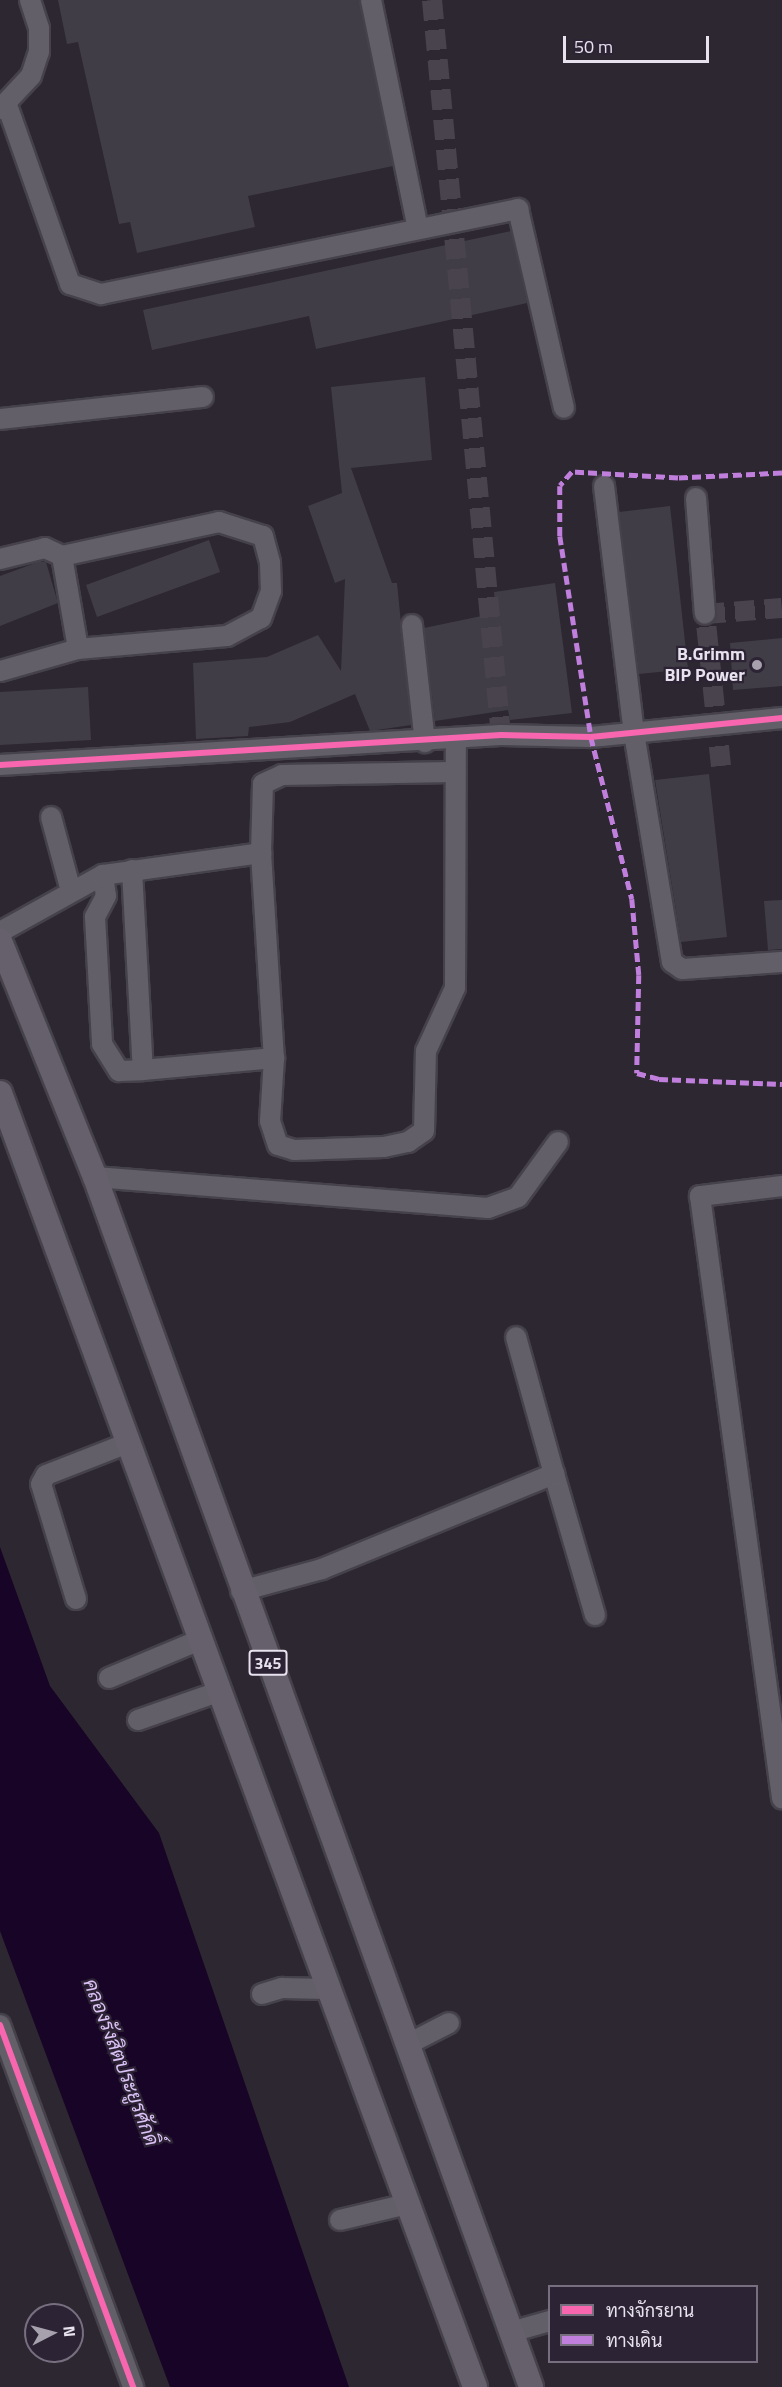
<!DOCTYPE html>
<html>
<head>
<meta charset="utf-8">
<style>
	body { margin:0 }
	#map { position:relative; width:782px; height:2387px; overflow:hidden; background:#2c2731; font-family:"Titillium Web",Sarabun,sans-serif }
	div>[style] { position:absolute }
	.water>* { inset:0; background:#180426 }
	.building>* { inset:0; background:#413d46 }
	.minor-tunnel>* { height:20px; margin-top:-10px; transform-origin:0; background:repeating-linear-gradient(90deg,#48434d 0 20px,transparent 0 30px) }
	.roads { filter:drop-shadow(2px 0 #46424b) drop-shadow(-2px 0 #46424b) drop-shadow(0 2px #46424b) drop-shadow(0 -2px #46424b) }
	.minor>* { height:20px; margin:-10px; padding:0 10px; transform-origin:10px; border-radius:10px; background:#635f68 }
	.major>* { height:24px; margin:-12px; padding:0 12px; transform-origin:12px; border-radius:12px; background:#66606c }
	.quiet>* { height:4.5px; margin-top:-2.25px; transform-origin:0; background:repeating-linear-gradient(90deg,#c07fdc 0 9px,transparent 0 13.5px) }
	.cycleway>* { height:6px; margin:-3px; padding:0 3px; transform-origin:3px; border-radius:3px; background:#f766af }
	.dots>* { width:16px; height:16px; translate:-50% -50%; box-sizing:border-box; border:3px solid #2c2335; border-radius:50% }
	span { translate:-50% -50%; white-space:nowrap; text-align:center; line-height:1.15; -webkit-text-stroke:4.5px #2c2335; paint-order:stroke }
	.shield-label span { padding:2px 4px; background:#2c2335; border:2px solid; border-radius:4px; -webkit-text-stroke-width:0 }
	.shield-label { font-size:16px; color:#e8e2ee; font-weight:700 }
	.poi-label { font-size:18px; color:#e8e2ee; font-weight:700 }
	.right { translate:-100% -50%; text-align:right }
	.water-label { font-size:20px; color:#dcc2f6; font-style:italic }
	.legend { position:absolute; left:548px; top:2285px; width:210px; height:78px; box-sizing:border-box; background:#2c2335; border:2px solid #776f7f; margin:0; padding:8px 10px; list-style:none; font-size:18px; color:#e8e2ee }
	.legend li { display:flex; align-items:center; gap:12px; height:30px }
	.legend b { width:30px; border:2px solid #776f7f }
	.north { position:absolute; left:24px; top:2303px; width:60px; height:60px; box-sizing:border-box; background:#2c2335; border:2px solid #776f7f; border-radius:50%; rotate:84deg; font-size:16px; font-weight:700; line-height:24px; text-align:center; color:#e8e2ee }
	.north::after { content:''; display:block; margin:auto; width:21px; height:27px; background:#a6a1ac; clip-path:polygon(50% 0,100% 100%,50% 72%,0 100%) }
	.scale { position:absolute; left:563px; top:36px; width:146px; height:27px; box-sizing:border-box; border:3px solid #e8e2ee; border-top:0; padding-left:8px; font-size:18px; line-height:21px; white-space:nowrap; color:#e8e2ee; -webkit-text-stroke:4px #2c2335; paint-order:stroke }
</style>
</head>
<body>
<div id="map">
	<div class="water">
		<div style="clip-path:polygon(0 1547px,50px 1686px,159px 1833px,349px 2387px,170px 2387px,0 1931px)"></div>
	</div>
	<div class="building">
		<div style="clip-path:polygon(58px 0,359px 0,393px 166px,248px 196px,255px 227px,137px 253px,130px 222px,119px 224px,78px 42px,67px 44px)"></div>
		<div style="clip-path:polygon(511px 231px,527px 303px,316px 349px,309px 316px,152px 350px,143px 310px)"></div>
		<div style="clip-path:polygon(425px 377px,432px 460px,351px 468px,392px 583px,397px 583px,411px 725px,370px 731px,355px 694px,290px 722px,249px 727px,248px 736px,196px 739px,193px 663px,267px 657px,318px 635px,341px 671px,345px 579px,335px 583px,308px 506px,342px 493px,331px 387px)"></div>
		<div style="clip-path:polygon(670px 506px,688px 669px,639px 674px,619px 512px)"></div>
		<div style="clip-path:polygon(209px 540px,220px 572px,97px 617px,86px 585px)"></div>
		<div style="clip-path:polygon(38px 562px,46px 562px,58px 603px,0 626px,0 576px)"></div>
		<div style="clip-path:polygon(555px 583px,572px 713px,510px 720px,508px 710px,435px 721px,424px 628px,496px 613px,494px 592px)"></div>
		<div style="clip-path:polygon(782px 638px,782px 686px,733px 690px,730px 643px)"></div>
		<div style="clip-path:polygon(88px 687px,91px 740px,0 745px,0 692px)"></div>
		<div style="clip-path:polygon(709px 774px,727px 937px,681px 942px,655px 780px)"></div>
		<div style="clip-path:polygon(782px 900px,782px 949px,768px 950px,764px 901px)"></div>
	</div>
	<div class="minor-tunnel">
		<div style="left:432px;top:0;width:738px;rotate:84.64deg"></div>
		<div style="left:721px;top:766px;width:153px;rotate:-96deg"></div>
		<div style="left:705px;top:614px;width:77px;rotate:-4.5deg"></div>
	</div>
	<div class="roads">
		<div class="minor">
			<div style="left:371px;top:0;width:224px;rotate:78.4deg"></div>
			<div style="left:7px;top:105px;width:190px;rotate:70.6deg"></div>
			<div style="left:70px;top:284px;width:33px;rotate:18deg"></div>
			<div style="left:101px;top:294px;width:426px;rotate:-11.5deg"></div>
			<div style="left:518px;top:209px;width:204px;rotate:77deg"></div>
			<div style="left:0;top:109px;width:45px;rotate:-46.8deg"></div>
			<div style="left:31px;top:76px;width:25px;rotate:-72deg"></div>
			<div style="left:39px;top:52px;width:24px;rotate:-90deg"></div>
			<div style="left:39px;top:28px;width:29px;rotate:-108deg"></div>
			<div style="left:0;top:419px;width:204px;rotate:-6.2deg"></div>
			<div style="left:604px;top:486px;width:249px;rotate:83.1deg"></div>
			<div style="left:634px;top:733px;width:232px;rotate:80.6deg"></div>
			<div style="left:672px;top:962px;width:12px;rotate:35deg"></div>
			<div style="left:682px;top:969px;width:100px;rotate:-4deg"></div>
			<div style="left:696px;top:498px;width:116px;rotate:85.6deg"></div>
			<div style="left:62px;top:556px;width:161px;rotate:-12.2deg"></div>
			<div style="left:219px;top:522px;width:46px;rotate:17.7deg"></div>
			<div style="left:263px;top:536px;width:28px;rotate:75deg"></div>
			<div style="left:270px;top:563px;width:28px;rotate:88deg"></div>
			<div style="left:271px;top:591px;width:29px;rotate:110deg"></div>
			<div style="left:261px;top:618px;width:38px;rotate:152deg"></div>
			<div style="left:227px;top:636px;width:150px;rotate:175deg"></div>
			<div style="left:0;top:559px;width:46px;rotate:-13.7deg"></div>
			<div style="left:45px;top:548px;width:19px;rotate:25deg"></div>
			<div style="left:62px;top:556px;width:94px;rotate:80.2deg"></div>
			<div style="left:78px;top:649px;width:81px;rotate:164.2deg"></div>
			<div style="left:412px;top:625px;width:118px;rotate:83.7deg"></div>
			<div style="left:0;top:765px;width:502px;rotate:-3.43deg"></div>
			<div style="left:501px;top:735px;width:90px;rotate:1.3deg"></div>
			<div style="left:591px;top:737px;width:192px;rotate:-5.7deg"></div>
			<div style="left:453px;top:772px;width:171px;rotate:179deg"></div>
			<div style="left:282px;top:775px;width:21px;rotate:155deg"></div>
			<div style="left:263px;top:784px;width:69px;rotate:91.7deg"></div>
			<div style="left:261px;top:853px;width:205px;rotate:86.4deg"></div>
			<div style="left:274px;top:1058px;width:63px;rotate:93.6deg"></div>
			<div style="left:270px;top:1121px;width:25px;rotate:72deg"></div>
			<div style="left:278px;top:1145px;width:17px;rotate:17deg"></div>
			<div style="left:294px;top:1150px;width:90px;rotate:-1.9deg"></div>
			<div style="left:384px;top:1147px;width:25px;rotate:-12deg"></div>
			<div style="left:408px;top:1142px;width:19px;rotate:-35deg"></div>
			<div style="left:424px;top:1131px;width:80px;rotate:-88.6deg"></div>
			<div style="left:426px;top:1051px;width:69px;rotate:-65.3deg"></div>
			<div style="left:455px;top:988px;width:249px;rotate:-89.8deg"></div>
			<div style="left:51px;top:817px;width:77px;rotate:74.9deg"></div>
			<div style="left:132px;top:870px;width:200px;rotate:86.9deg"></div>
			<div style="left:143px;top:1070px;width:132px;rotate:-5.2deg"></div>
			<div style="left:103px;top:875px;width:21px;rotate:82deg"></div>
			<div style="left:106px;top:896px;width:24px;rotate:118deg"></div>
			<div style="left:95px;top:917px;width:127px;rotate:86.8deg"></div>
			<div style="left:102px;top:1044px;width:32px;rotate:58deg"></div>
			<div style="left:119px;top:1071px;width:24px;rotate:-2deg"></div>
			<div style="left:0;top:932px;width:118px;rotate:-29deg"></div>
			<div style="left:103px;top:875px;width:160px;rotate:-7.9deg"></div>
			<div style="left:95px;top:1177px;width:394px;rotate:4.5deg"></div>
			<div style="left:488px;top:1208px;width:32px;rotate:-20deg"></div>
			<div style="left:518px;top:1197px;width:68px;rotate:-54deg"></div>
			<div style="left:782px;top:1186px;width:83px;rotate:173deg"></div>
			<div style="left:700px;top:1196px;width:608px;rotate:82.24deg"></div>
			<div style="left:554px;top:1474px;width:147px;rotate:73.8deg"></div>
			<div style="left:241px;top:1591px;width:84px;rotate:-15.2deg"></div>
			<div style="left:322px;top:1569px;width:251px;rotate:-22.3deg"></div>
			<div style="left:554px;top:1474px;width:142px;rotate:-105.5deg"></div>
			<div style="left:76px;top:1599px;width:120px;rotate:-106.9deg"></div>
			<div style="left:41px;top:1484px;width:10px;rotate:-61deg"></div>
			<div style="left:46px;top:1475px;width:88px;rotate:-21.3deg"></div>
			<div style="left:109px;top:1678px;width:99px;rotate:-22.7deg"></div>
			<div style="left:138px;top:1720px;width:85px;rotate:-19.3deg"></div>
			<div style="left:262px;top:1994px;width:21px;rotate:-17deg"></div>
			<div style="left:282px;top:1988px;width:45px;rotate:1.3deg"></div>
			<div style="left:0;top:2025px;width:386px;rotate:69.8deg"></div>
			<div style="left:408px;top:2044px;width:46px;rotate:-27.1deg"></div>
			<div style="left:340px;top:2220px;width:69px;rotate:-13.4deg"></div>
			<div style="left:511px;top:2332px;width:41px;rotate:-15.8deg"></div>
		</div>
		<div class="major">
			<div style="left:0;top:941px;width:254px;rotate:68.1deg"></div>
			<div style="left:95px;top:1177px;width:1286px;rotate:70.18deg"></div>
			<div style="left:0;top:1093px;width:1378px;rotate:69.84deg"></div>
		</div>
	</div>
	<div class="quiet">
		<div style="left:782px;top:473px;width:104px;rotate:177.2deg"></div>
		<div style="left:678px;top:478px;width:106px;rotate:-176.8deg"></div>
		<div style="left:572px;top:472px;width:18px;rotate:131deg"></div>
		<div style="left:560px;top:486px;width:50px;rotate:90deg"></div>
		<div style="left:560px;top:536px;width:203px;rotate:81.2deg"></div>
		<div style="left:591px;top:737px;width:167px;rotate:75.8deg"></div>
		<div style="left:632px;top:899px;width:76px;rotate:84.7deg"></div>
		<div style="left:639px;top:975px;width:98px;rotate:91.2deg"></div>
		<div style="left:637px;top:1073px;width:23px;rotate:15deg"></div>
		<div style="left:659px;top:1079px;width:123px;rotate:2.3deg"></div>
	</div>
	<div class="cycleway">
		<div style="left:0;top:765px;width:502px;rotate:-3.43deg"></div>
		<div style="left:501px;top:735px;width:90px;rotate:1.3deg"></div>
		<div style="left:591px;top:737px;width:192px;rotate:-5.7deg"></div>
		<div style="left:0;top:2025px;width:386px;rotate:69.8deg"></div>
	</div>
	<div class="dots">
		<div style="left:757px;top:665px;background:#a6a1ac"></div>
	</div>
	<div class="shield-label">
		<span style="left:268px;top:1663px">345</span>
	</div>
	<div class="poi-label">
		<span class="right" style="left:745px;top:665px">B.Grimm<br>BIP Power</span>
	</div>
	<div class="water-label">
		<span style="left:122px;top:2062px;rotate:69deg">คลองรังสิตประยูรศักดิ์</span>
	</div>
	<ul class="legend">
	<li><b style="height:8px;background:#f766af"></b>ทางจักรยาน</li>
	<li><b style="height:8px;background:#c07fdc"></b>ทางเดิน</li>
	</ul>
	<div class="north">N</div>
	<div class="scale">50 m</div>
</div>
</body>
</html>
